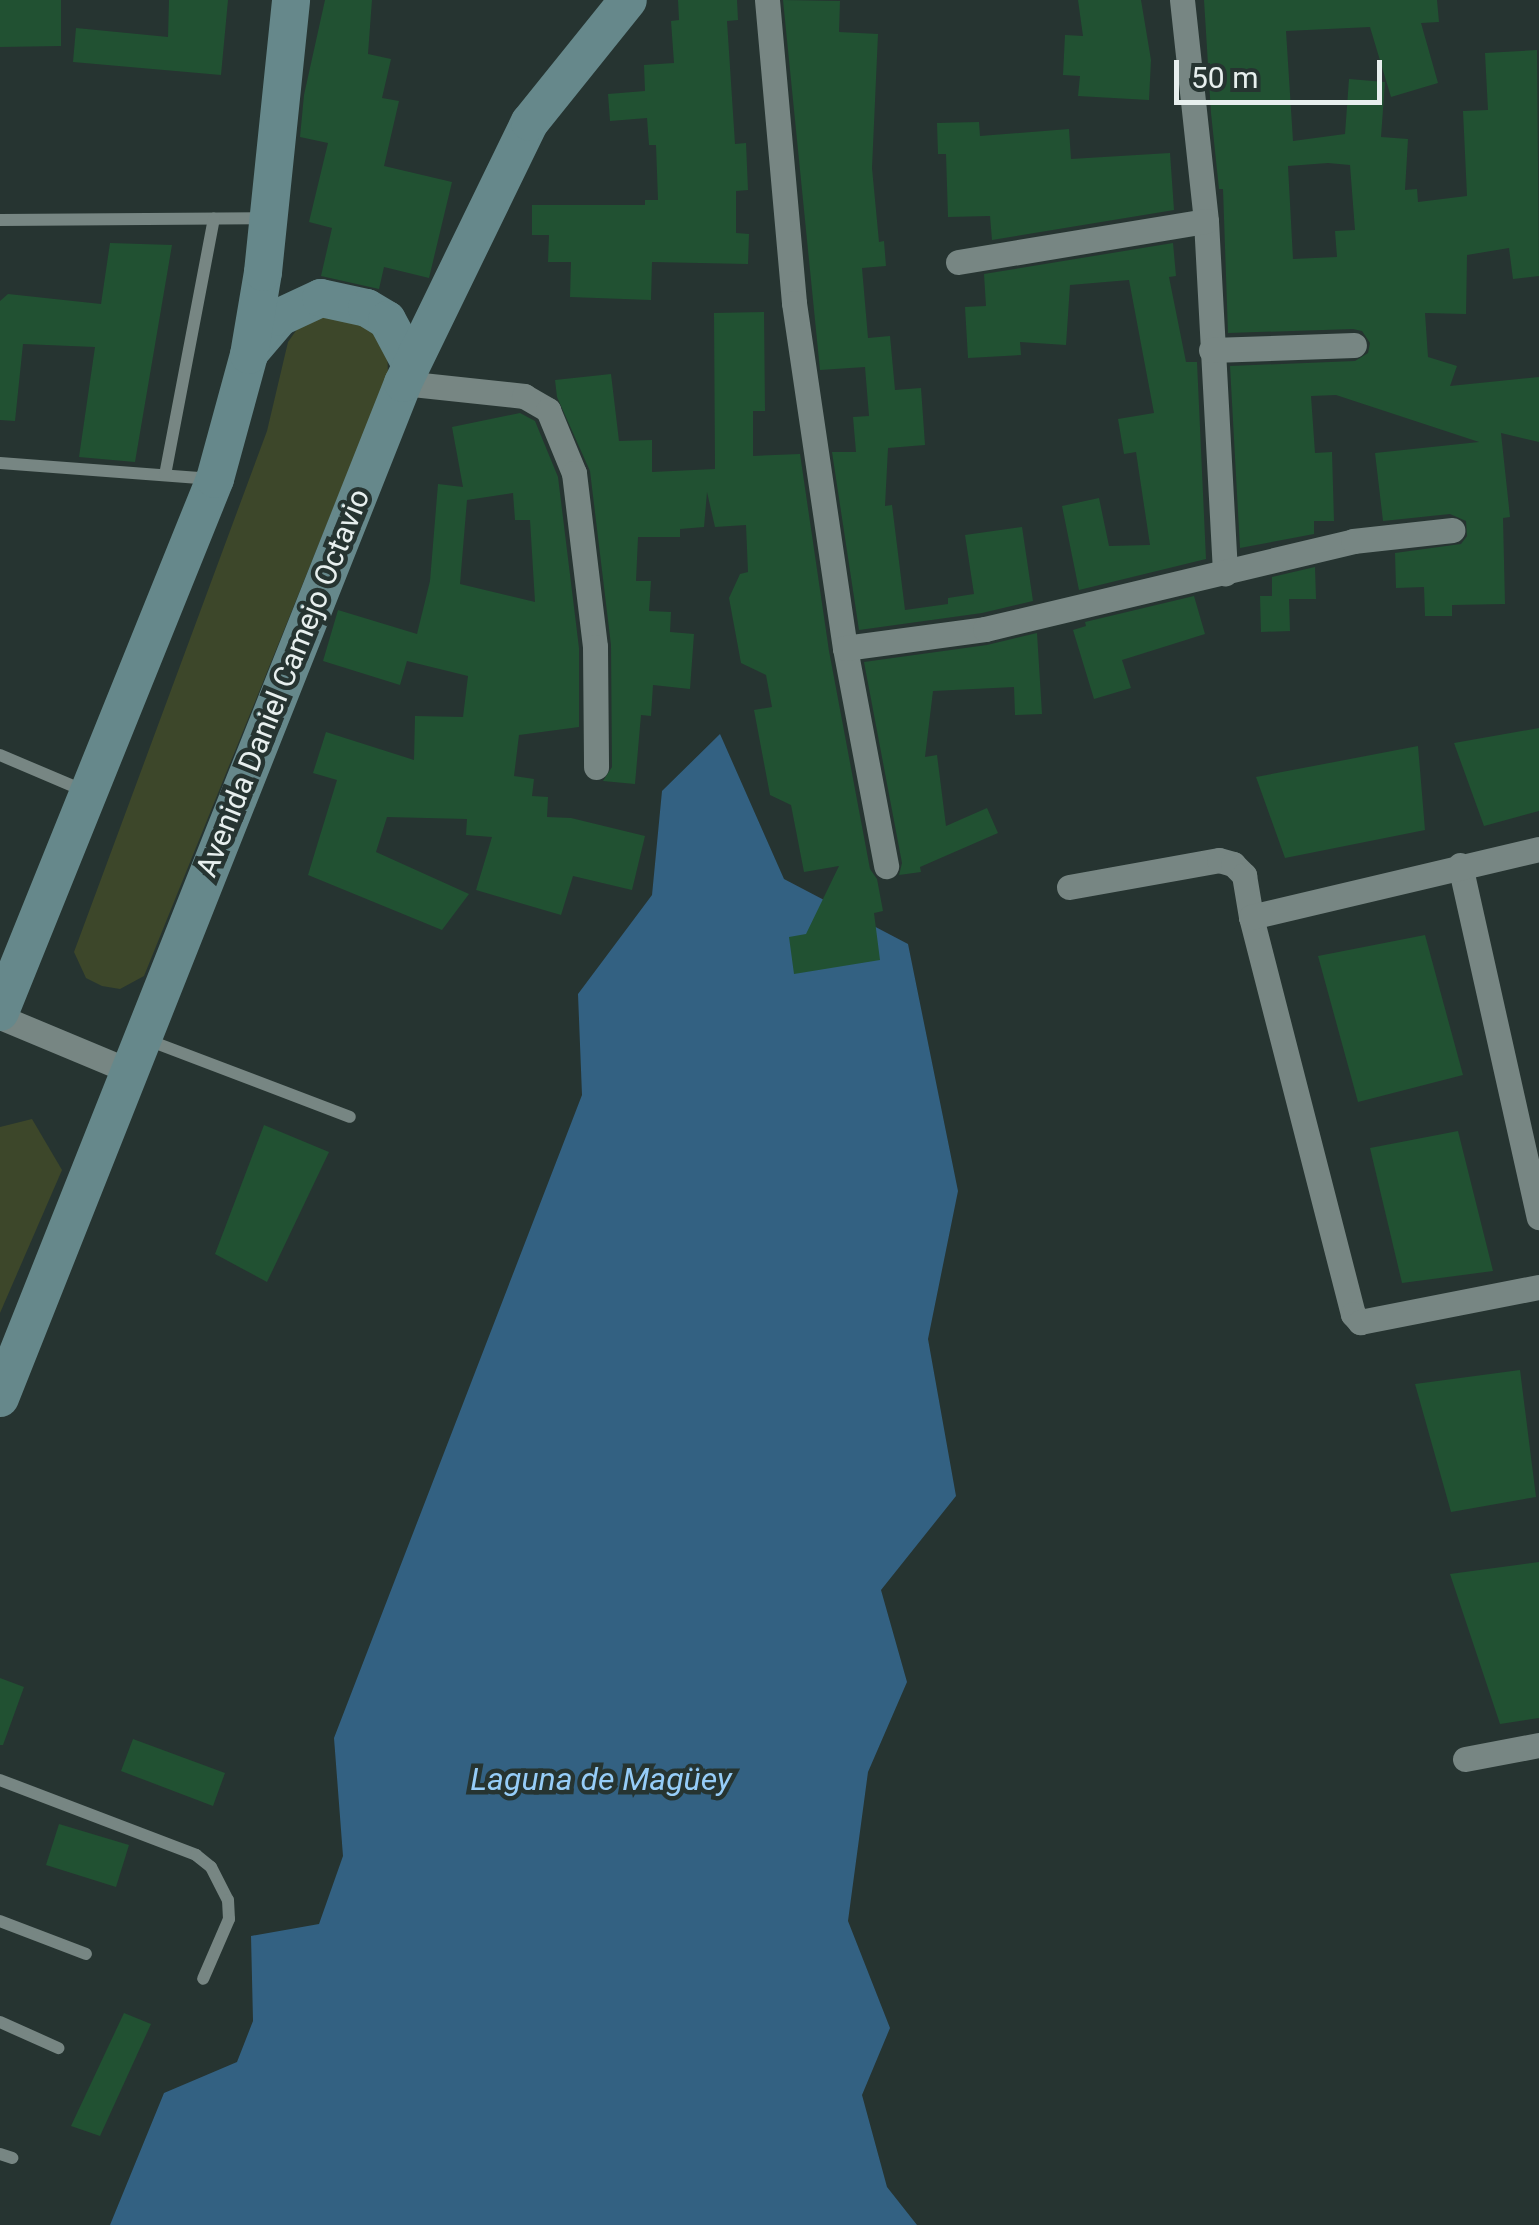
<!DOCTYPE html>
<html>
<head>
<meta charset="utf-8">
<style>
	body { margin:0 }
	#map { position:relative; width:1539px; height:2225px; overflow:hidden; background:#263431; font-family:Roboto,sans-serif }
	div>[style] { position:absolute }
	.green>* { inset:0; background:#3d472a }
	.water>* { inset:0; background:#336182 }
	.building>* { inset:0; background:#215132 }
	.lane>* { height:12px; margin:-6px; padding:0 6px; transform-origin:6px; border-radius:6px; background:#778683 }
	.street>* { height:25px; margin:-12.5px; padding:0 12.5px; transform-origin:12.5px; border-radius:12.5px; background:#778683 }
	.secondary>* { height:38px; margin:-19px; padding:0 19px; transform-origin:19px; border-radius:19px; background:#66888b }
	span { translate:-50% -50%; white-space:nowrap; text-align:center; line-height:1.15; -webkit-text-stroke:9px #263431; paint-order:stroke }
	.street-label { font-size:30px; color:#e7efee }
	.water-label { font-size:32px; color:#96cdf8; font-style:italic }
	.scale { position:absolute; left:1174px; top:60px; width:208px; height:45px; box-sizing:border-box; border:5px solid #e7efee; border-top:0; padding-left:12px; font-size:30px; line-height:35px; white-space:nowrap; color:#e7efee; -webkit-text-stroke:8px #263431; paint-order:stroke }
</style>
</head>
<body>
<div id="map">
	<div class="green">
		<div style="clip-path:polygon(355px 312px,387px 348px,388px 373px,144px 976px,120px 989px,102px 986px,86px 978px,74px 952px,267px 431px,288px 342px,307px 315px)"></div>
		<div style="clip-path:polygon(32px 1119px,62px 1170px,0 1313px,0 1127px)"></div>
	</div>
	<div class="water">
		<div style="clip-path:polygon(720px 734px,784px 879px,908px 944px,958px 1191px,928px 1339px,956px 1496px,881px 1590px,907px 1682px,868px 1772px,848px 1921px,890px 2028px,862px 2095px,887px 2187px,917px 2225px,110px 2225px,164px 2093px,237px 2062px,253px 2021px,251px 1936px,319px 1924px,343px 1856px,334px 1738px,582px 1095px,578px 994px,652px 895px,662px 791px)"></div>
	</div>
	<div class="building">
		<div style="clip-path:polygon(0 0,61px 0,61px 46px,0 47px)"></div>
		<div style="clip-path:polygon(169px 0,228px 0,221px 75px,73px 62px,76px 28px,168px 37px)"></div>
		<div style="clip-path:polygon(325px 0,372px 0,368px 54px,391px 59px,382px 98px,399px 101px,384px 166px,452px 182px,429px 278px,384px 267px,379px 289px,321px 276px,332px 228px,309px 222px,328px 143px,300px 137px,304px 95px)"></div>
		<div style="clip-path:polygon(678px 0,737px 0,738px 20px,727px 21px,735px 144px,746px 143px,748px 190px,736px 191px,736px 233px,749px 234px,748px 264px,652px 262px,651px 300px,570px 297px,571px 262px,548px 262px,549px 235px,532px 235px,532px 205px,645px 205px,645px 200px,658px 200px,656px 145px,649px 145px,647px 118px,610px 121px,608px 94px,645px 91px,644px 65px,674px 63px,671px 21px,679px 20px)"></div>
		<div style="clip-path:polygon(783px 0,840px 1px,839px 32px,878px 34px,872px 168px,879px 242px,884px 241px,886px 266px,862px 268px,868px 338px,890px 336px,895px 390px,921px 388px,925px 445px,888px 448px,885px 506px,892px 505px,905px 610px,948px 604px,948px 598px,974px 594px,965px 535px,1022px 527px,1033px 601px,982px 613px,859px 630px,832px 452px,856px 452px,853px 417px,869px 416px,865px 367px,820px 370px)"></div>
		<div style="clip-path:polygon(1078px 0,1141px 0,1151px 60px,1149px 100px,1078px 96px,1080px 76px,1063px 75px,1065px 35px,1083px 36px)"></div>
		<div style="clip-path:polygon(evenodd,1204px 0,1437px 0,1439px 22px,1421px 23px,1438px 83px,1391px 97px,1370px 27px,1286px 31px,1293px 141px,1345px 134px,1349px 79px,1385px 82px,1381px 137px,1408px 139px,1405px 190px,1417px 189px,1418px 202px,1467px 196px,1463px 111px,1488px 110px,1485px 53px,1537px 50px,1539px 276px,1513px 279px,1509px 248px,1467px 255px,1466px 314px,1425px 313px,1428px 357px,1457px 366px,1450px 386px,1539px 377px,1539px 442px,1501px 433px,1510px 517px,1503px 518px,1505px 604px,1452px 605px,1452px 616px,1425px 616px,1424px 587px,1396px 588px,1395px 553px,1461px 544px,1467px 536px,1466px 521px,1450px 514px,1383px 521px,1375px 453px,1479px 442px,1336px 395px,1311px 396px,1315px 453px,1332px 452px,1334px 521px,1314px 521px,1314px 534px,1240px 548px,1230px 366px,1355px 361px,1368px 353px,1370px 343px,1362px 331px,1353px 329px,1228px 333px,1223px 189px,1219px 189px,1211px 113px,1204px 0,1328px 163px,1350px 165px,1355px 230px,1335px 231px,1337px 257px,1293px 259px,1288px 166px,1328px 163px)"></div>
		<div style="clip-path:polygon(979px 122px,980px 136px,1069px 129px,1071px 159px,1170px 153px,1174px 210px,992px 240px,990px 216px,948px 217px,946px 154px,938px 154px,937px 123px)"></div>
		<div style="clip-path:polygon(110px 243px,172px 245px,135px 462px,79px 457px,95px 347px,23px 344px,15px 421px,0 420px,0 301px,8px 294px,101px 304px)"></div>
		<div style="clip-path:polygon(1173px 243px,1176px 276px,1169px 277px,1186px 362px,1197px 362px,1206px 559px,1079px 590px,1062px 506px,1099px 498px,1109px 546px,1150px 545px,1136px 452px,1124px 454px,1118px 419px,1154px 413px,1129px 280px,1070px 285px,1066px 345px,1020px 342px,1021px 355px,968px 358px,965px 307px,986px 306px,984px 274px)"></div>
		<div style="clip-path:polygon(764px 312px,765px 411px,753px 411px,753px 456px,800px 454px,829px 651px,870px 869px,877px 879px,883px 911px,874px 913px,880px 960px,794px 974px,789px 937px,806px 934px,839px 866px,804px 872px,791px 805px,770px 795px,754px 710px,772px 707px,766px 675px,741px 663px,729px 598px,740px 574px,748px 572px,746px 525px,715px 527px,707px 492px,704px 527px,680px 529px,680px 537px,638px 537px,636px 581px,651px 581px,649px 611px,671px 612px,670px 632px,694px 634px,690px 689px,653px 685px,651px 716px,641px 715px,635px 784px,603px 781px,612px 767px,611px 645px,590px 471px,557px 397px,555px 380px,611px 374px,619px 441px,652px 440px,652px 472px,715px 469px,714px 313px)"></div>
		<div style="clip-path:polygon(evenodd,520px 413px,535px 421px,558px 477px,579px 648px,579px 727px,519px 735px,514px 776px,534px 779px,532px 796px,548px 797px,547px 817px,571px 818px,645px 836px,632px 890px,573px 876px,561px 915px,476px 890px,492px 837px,466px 835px,467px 819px,387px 817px,376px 852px,469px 894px,442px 930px,308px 875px,337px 780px,313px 773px,326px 732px,414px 760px,415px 716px,463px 717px,468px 676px,407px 661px,400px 685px,323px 661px,338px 610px,417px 634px,430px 581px,438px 484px,463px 487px,452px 427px,520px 413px,513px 493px,515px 520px,530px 520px,535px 602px,460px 584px,467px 500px,513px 493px)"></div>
		<div style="clip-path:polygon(1315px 567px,1316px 599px,1289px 599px,1290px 631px,1261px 632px,1260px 596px,1272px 596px,1272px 577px)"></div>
		<div style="clip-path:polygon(1194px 596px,1205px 634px,1122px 660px,1131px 688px,1094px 699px,1073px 630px,1086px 626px,1085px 622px)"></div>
		<div style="clip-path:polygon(1037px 633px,1042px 714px,1015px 715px,1014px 687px,933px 691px,925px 757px,937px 755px,946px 826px,987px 808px,998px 833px,920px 867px,921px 872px,899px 875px,902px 863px,864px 662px,987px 645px)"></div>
		<div style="clip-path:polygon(1539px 728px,1539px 811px,1484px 826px,1454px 743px)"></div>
		<div style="clip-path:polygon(1418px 746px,1425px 830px,1285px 858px,1256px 777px)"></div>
		<div style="clip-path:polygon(1425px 935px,1463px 1075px,1358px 1102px,1318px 956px)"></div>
		<div style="clip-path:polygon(264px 1125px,329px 1152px,267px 1282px,215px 1254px)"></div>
		<div style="clip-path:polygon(1458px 1131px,1493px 1271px,1402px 1283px,1370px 1148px)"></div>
		<div style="clip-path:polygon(1520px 1370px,1536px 1497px,1451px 1512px,1415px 1384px)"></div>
		<div style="clip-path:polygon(1539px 1562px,1539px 1718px,1500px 1724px,1450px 1574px)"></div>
		<div style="clip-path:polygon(0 1678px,24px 1687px,3px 1745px,0 1745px)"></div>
		<div style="clip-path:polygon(133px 1739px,225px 1773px,213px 1806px,121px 1771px)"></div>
		<div style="clip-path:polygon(59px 1824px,129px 1845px,116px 1887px,46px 1865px)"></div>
		<div style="clip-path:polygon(124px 2013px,151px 2024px,100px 2136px,71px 2126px)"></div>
	</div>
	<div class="lane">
		<div style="left:0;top:220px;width:263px;rotate:-0.4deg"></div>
		<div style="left:0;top:463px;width:213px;rotate:4.3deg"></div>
		<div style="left:165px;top:475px;width:261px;rotate:-79.2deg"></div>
		<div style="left:0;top:755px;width:95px;rotate:23deg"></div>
		<div style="left:145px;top:1039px;width:219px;rotate:20.8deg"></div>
		<div style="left:0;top:1780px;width:210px;rotate:20.9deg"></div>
		<div style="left:196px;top:1855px;width:19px;rotate:39deg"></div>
		<div style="left:211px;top:1867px;width:37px;rotate:63deg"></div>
		<div style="left:228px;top:1900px;width:19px;rotate:87deg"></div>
		<div style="left:229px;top:1919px;width:65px;rotate:113.4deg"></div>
		<div style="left:0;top:1921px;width:92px;rotate:21deg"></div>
		<div style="left:0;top:2022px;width:64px;rotate:24.1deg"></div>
		<div style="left:0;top:2154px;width:13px;rotate:18deg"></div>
	</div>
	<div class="street">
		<div style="left:767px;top:0;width:304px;rotate:84.9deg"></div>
		<div style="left:794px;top:303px;width:349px;rotate:81.6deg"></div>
		<div style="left:845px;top:648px;width:222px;rotate:79.3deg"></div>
		<div style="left:1182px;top:0;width:222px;rotate:83.8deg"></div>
		<div style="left:1206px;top:221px;width:353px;rotate:86.9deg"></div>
		<div style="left:958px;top:262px;width:251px;rotate:-9.4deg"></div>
		<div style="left:1211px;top:350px;width:143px;rotate:-2deg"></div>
		<div style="left:403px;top:383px;width:122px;rotate:6.1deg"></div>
		<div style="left:524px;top:396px;width:28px;rotate:30deg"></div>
		<div style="left:548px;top:410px;width:68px;rotate:67.6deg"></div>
		<div style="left:574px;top:473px;width:175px;rotate:83.1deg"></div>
		<div style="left:595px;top:647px;width:120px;rotate:89.5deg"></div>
		<div style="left:845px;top:648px;width:141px;rotate:-7.7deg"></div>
		<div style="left:985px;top:629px;width:378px;rotate:-13.4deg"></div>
		<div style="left:1353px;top:541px;width:100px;rotate:-6.3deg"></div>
		<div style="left:1460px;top:865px;width:361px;rotate:77.4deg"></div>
		<div style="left:1069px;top:887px;width:152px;rotate:-10.2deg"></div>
		<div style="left:1219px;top:860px;width:15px;rotate:16deg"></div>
		<div style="left:1233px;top:864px;width:16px;rotate:45deg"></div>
		<div style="left:1244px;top:875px;width:43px;rotate:80.5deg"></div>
		<div style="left:1251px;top:917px;width:410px;rotate:75.6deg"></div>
		<div style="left:1353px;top:1314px;width:11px;rotate:49deg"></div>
		<div style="left:1360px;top:1322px;width:182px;rotate:-11.1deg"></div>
		<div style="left:1251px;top:917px;width:296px;rotate:-13.3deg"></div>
		<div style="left:0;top:1017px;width:141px;rotate:22.6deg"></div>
		<div style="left:1465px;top:1759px;width:75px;rotate:-10.7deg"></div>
	</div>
	<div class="secondary">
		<div style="left:251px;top:351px;width:45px;rotate:-49.5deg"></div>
		<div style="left:280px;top:317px;width:45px;rotate:-24.9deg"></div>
		<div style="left:321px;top:298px;width:47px;rotate:12.3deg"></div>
		<div style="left:367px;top:308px;width:23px;rotate:31deg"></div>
		<div style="left:387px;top:320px;width:51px;rotate:61.9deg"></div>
		<div style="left:0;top:1012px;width:575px;rotate:-68.03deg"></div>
		<div style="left:215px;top:479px;width:129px;rotate:-74.7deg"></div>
		<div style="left:249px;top:355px;width:84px;rotate:-80.4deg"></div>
		<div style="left:263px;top:272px;width:273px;rotate:-84.1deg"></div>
		<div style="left:0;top:1398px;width:1092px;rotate:-68.34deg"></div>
		<div style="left:403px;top:383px;width:290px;rotate:-64.1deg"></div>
		<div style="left:530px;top:122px;width:156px;rotate:-51.2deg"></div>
	</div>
	<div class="street-label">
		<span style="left:283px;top:683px;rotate:-68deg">Avenida Daniel Camejo Octavio</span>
	</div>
	<div class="water-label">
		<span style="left:601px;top:1779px">Laguna de Magüey</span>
	</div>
	<div class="scale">50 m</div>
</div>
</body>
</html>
